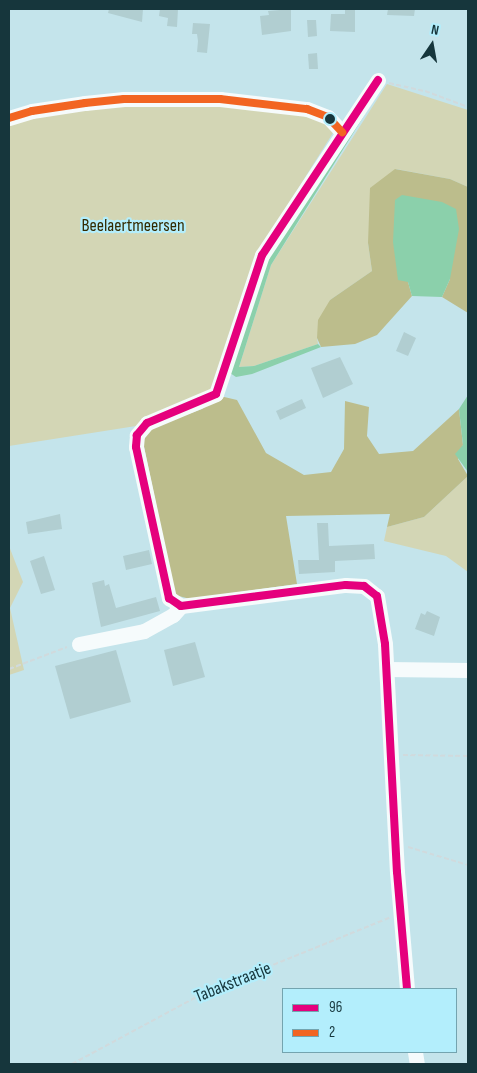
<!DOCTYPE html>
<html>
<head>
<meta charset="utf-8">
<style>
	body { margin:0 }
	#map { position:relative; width:477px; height:1073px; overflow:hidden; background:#c4e4eb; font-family:"Sofia Sans Condensed",sans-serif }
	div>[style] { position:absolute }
	.green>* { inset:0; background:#d3d6b5 }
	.forest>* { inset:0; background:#bcbd8c }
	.water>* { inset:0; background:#8bd0ab }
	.building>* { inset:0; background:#b1ced1 }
	.path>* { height:2px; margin-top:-1px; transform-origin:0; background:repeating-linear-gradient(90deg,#d0dadd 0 5px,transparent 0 7.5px) }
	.minor>* { height:15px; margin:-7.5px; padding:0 7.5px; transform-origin:7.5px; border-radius:7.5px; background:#f6fbfc }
	.bus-1>* { height:8px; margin:-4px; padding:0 4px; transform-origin:4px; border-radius:4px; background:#e5007d }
	.bus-2>* { height:8px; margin:-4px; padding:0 4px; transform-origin:4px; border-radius:4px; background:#f26522 }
	.dots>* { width:14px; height:14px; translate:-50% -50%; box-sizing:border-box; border:2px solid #b3eefc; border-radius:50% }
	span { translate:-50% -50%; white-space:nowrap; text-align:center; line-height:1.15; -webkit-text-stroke:4.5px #b3eefc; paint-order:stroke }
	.park-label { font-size:18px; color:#342a00 }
	.street-label { font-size:18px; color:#16363c }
	.frame { position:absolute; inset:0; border:10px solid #16363c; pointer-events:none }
	.legend { position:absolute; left:282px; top:988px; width:175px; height:65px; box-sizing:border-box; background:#b3eefc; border:1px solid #74a4af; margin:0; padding:6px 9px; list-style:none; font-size:15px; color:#16363c }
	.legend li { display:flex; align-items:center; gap:10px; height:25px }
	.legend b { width:25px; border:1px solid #74a4af }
	.north { position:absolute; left:407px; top:20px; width:50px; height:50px; -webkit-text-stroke:4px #b3eefc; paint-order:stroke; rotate:12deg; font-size:14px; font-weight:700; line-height:20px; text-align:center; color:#16363c }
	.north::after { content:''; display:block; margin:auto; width:18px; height:22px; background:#16363c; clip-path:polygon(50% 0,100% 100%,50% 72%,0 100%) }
</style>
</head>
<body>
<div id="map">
	<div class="green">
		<div style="clip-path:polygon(387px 84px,468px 110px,468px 187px,450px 179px,396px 169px,368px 243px,372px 271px,330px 300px,317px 338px,318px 344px,254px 366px,239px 367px,271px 265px)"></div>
		<div style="clip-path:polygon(171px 100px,305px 112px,336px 128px,254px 259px,211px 390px,136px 426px,9px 446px,9px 121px,52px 111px)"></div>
		<div style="clip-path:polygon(468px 476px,468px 572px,446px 556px,384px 541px,387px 527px,424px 517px)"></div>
		<div style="clip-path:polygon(9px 546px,23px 582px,10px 608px,24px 670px,9px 675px)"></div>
	</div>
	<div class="forest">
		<div style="clip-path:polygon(395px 169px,450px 179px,468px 187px,468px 313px,442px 297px,450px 279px,408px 282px,412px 296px,377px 335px,355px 344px,321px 347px,317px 338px,318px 320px,330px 300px,372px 271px,368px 243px,370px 188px)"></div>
		<div style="clip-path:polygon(220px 396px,237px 400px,266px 453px,304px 475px,331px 472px,344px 449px,345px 401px,369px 407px,367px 436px,379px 454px,413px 451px,459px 409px,463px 445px,458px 459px,468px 476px,424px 517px,387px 527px,390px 514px,286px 516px,297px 584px,190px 599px,175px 595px,142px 437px,148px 429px,202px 409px)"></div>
	</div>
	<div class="water">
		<div style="clip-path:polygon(382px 87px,271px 265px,239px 367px,254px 366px,318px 344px,321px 347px,252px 374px,236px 377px,230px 373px,269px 255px)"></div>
		<div style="clip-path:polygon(402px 195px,442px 202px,456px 209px,459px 229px,450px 279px,442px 297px,412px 296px,408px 282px,398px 280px,393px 242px,395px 200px)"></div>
		<div style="clip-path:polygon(468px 395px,468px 472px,455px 454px,463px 445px,459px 409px)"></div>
	</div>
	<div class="building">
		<div style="clip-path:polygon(109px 9px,143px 9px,142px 22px,108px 13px)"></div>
		<div style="clip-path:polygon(160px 9px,178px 9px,177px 27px,167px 26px,168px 18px,159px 16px)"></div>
		<div style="clip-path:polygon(291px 9px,291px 31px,262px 35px,260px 16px,269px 15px,268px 11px)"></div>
		<div style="clip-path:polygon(345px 9px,355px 9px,355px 32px,330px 31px,331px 14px,345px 14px)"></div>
		<div style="clip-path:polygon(388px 9px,415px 9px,414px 16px,387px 15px)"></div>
		<div style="clip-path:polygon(307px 20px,316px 20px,317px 36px,308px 37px)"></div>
		<div style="clip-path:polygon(193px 23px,210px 24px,207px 53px,197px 52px,198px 41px,197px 34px,192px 34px)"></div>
		<div style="clip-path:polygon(317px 53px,318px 69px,309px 69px,308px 54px)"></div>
		<div style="clip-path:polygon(404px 332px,416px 338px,408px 356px,396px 351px)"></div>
		<div style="clip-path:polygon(340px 357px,353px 384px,323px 398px,311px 368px)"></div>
		<div style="clip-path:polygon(302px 399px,306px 408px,280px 420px,276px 411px)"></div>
		<div style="clip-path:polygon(60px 514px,62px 529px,28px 534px,26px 522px)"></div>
		<div style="clip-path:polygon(317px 523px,328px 523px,329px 546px,374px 544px,375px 559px,335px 561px,335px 572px,299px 574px,298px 560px,319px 560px)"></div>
		<div style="clip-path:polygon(149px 550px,152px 564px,126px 570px,123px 556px)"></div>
		<div style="clip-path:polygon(44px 556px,55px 590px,41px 594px,30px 561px)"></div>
		<div style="clip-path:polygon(104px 580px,105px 586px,109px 584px,116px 608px,156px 597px,160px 611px,101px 627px,92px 583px)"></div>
		<div style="clip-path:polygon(427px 611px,440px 617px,434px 636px,415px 629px,421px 613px,425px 615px)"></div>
		<div style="clip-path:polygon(195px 642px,205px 677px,173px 686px,164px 650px)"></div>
		<div style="clip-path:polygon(116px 650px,131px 702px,70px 719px,55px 666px)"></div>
	</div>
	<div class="path">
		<div style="left:389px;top:83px;width:37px;rotate:13deg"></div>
		<div style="left:425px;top:91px;width:46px;rotate:20.4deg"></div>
		<div style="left:9px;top:669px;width:62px;rotate:-20.8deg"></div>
		<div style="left:403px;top:755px;width:65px;rotate:0.9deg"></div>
		<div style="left:408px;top:847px;width:63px;rotate:16.7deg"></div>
		<div style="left:72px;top:1064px;width:150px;rotate:-28.3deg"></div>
		<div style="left:204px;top:993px;width:200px;rotate:-22.1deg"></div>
	</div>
	<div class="minor">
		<div style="left:378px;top:80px;width:210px;rotate:123.5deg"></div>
		<div style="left:262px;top:255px;width:146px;rotate:108.3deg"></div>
		<div style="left:216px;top:394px;width:75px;rotate:157.2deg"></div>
		<div style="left:147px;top:423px;width:16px;rotate:130deg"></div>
		<div style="left:137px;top:435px;width:12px;rotate:95deg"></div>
		<div style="left:136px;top:447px;width:155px;rotate:77.7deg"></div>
		<div style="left:169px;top:598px;width:14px;rotate:34deg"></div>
		<div style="left:181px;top:606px;width:166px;rotate:-7.3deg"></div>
		<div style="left:346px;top:585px;width:18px;rotate:3deg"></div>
		<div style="left:364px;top:586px;width:16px;rotate:38deg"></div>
		<div style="left:377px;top:596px;width:49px;rotate:80.5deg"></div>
		<div style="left:385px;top:644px;width:228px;rotate:87deg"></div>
		<div style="left:397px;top:872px;width:117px;rotate:85.1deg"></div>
		<div style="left:9px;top:118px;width:24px;rotate:-17deg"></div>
		<div style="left:32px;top:111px;width:54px;rotate:-8.6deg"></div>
		<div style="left:85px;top:103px;width:39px;rotate:-6deg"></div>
		<div style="left:124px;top:99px;width:96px"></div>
		<div style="left:220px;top:99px;width:88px;rotate:6.6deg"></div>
		<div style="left:307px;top:109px;width:22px;rotate:21deg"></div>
		<div style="left:328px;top:117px;width:21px;rotate:47deg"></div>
		<div style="left:79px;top:644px;width:66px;rotate:-11.3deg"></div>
		<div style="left:144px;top:631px;width:33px;rotate:-29deg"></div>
		<div style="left:173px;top:615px;width:12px;rotate:-48deg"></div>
		<div style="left:387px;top:669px;width:81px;rotate:0.7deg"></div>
		<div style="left:415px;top:1052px;width:12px;rotate:81deg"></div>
	</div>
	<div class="bus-1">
		<div style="left:378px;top:80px;width:210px;rotate:123.5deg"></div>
		<div style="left:262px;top:255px;width:146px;rotate:108.3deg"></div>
		<div style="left:216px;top:394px;width:75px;rotate:157.2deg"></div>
		<div style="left:147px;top:423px;width:16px;rotate:130deg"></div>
		<div style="left:137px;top:435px;width:12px;rotate:95deg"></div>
		<div style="left:136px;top:447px;width:155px;rotate:77.7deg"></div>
		<div style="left:169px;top:598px;width:14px;rotate:34deg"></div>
		<div style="left:181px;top:606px;width:166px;rotate:-7.3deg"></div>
		<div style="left:346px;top:585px;width:18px;rotate:3deg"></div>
		<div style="left:364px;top:586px;width:16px;rotate:38deg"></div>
		<div style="left:377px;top:596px;width:49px;rotate:80.5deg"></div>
		<div style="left:385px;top:644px;width:228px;rotate:87deg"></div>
		<div style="left:397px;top:872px;width:117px;rotate:85.1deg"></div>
	</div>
	<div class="bus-2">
		<div style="left:9px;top:118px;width:24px;rotate:-17deg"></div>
		<div style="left:32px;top:111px;width:54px;rotate:-8.6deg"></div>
		<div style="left:85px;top:103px;width:39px;rotate:-6deg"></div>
		<div style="left:124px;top:99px;width:96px"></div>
		<div style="left:220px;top:99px;width:88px;rotate:6.6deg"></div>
		<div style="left:307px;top:109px;width:22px;rotate:21deg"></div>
		<div style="left:328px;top:117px;width:21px;rotate:47deg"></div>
	</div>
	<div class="dots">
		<div style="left:330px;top:119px;background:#16363c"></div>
	</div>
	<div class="park-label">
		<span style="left:133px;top:226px">Beelaertmeersen</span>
	</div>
	<div class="street-label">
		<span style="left:233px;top:983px;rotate:-22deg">Tabakstraatje</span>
	</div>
	<div class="frame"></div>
	<ul class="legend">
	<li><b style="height:6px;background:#e5007d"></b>96</li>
	<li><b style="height:6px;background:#f26522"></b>2</li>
	</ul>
	<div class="north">N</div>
</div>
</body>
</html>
